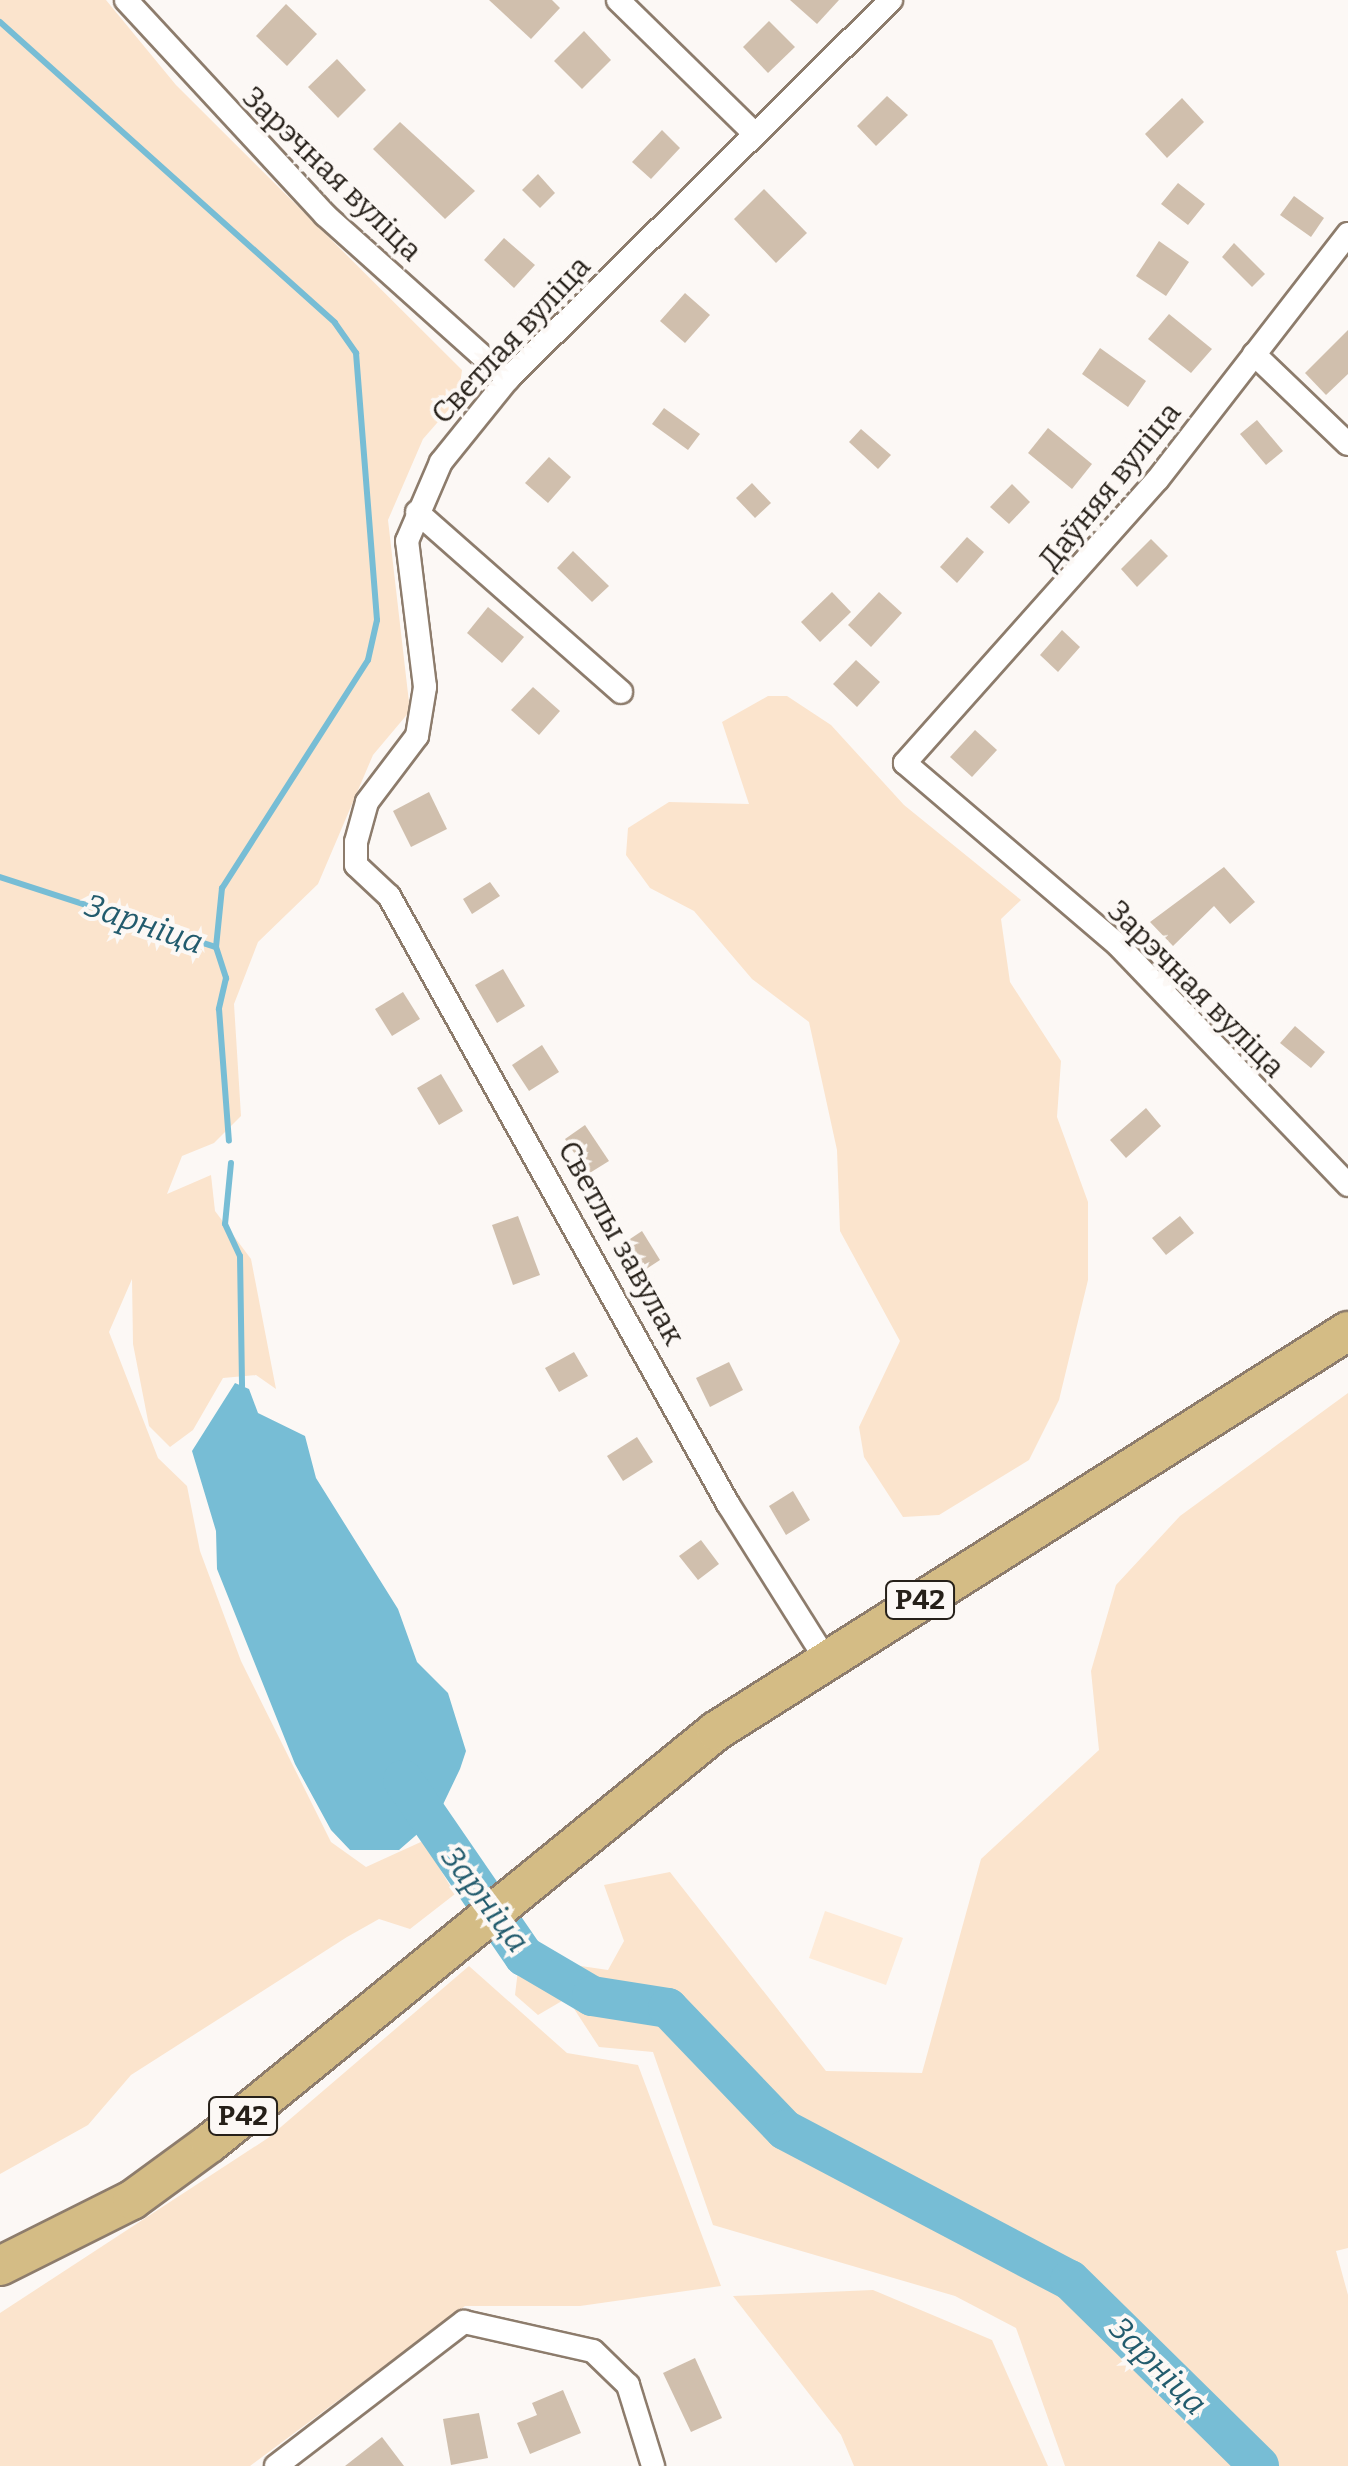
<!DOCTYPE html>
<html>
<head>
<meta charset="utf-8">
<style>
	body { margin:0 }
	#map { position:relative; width:1348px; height:2466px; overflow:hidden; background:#fcf8f5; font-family:Bitter,serif }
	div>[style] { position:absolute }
	.built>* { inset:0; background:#feebd8 }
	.green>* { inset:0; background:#fbe4cd }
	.water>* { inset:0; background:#77bdd5 }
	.stream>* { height:6px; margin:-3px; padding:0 3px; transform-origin:3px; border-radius:3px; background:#77bdd5 }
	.river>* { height:40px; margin:-20px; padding:0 20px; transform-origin:20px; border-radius:20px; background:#77bdd5 }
	.building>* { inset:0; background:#d0bfad }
	.roads { filter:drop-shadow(2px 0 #8d7c6c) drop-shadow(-2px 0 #8d7c6c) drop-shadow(0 2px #8d7c6c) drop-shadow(0 -2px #8d7c6c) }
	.minor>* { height:22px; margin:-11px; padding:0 11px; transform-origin:11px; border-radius:11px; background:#fff }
	.primary>* { height:38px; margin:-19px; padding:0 19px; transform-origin:19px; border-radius:19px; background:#d4bc85 }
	span { translate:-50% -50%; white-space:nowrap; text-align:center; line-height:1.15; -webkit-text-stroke:8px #fcf8f5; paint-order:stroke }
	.shield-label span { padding:2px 8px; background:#fcf8f5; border:2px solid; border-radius:8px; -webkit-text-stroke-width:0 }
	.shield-label { font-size:28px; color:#262019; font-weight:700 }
	.street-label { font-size:30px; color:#262019 }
	.water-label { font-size:32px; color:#225b6d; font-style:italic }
</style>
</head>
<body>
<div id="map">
	<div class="built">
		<div style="clip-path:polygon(825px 1911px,903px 1938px,886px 1985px,809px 1958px)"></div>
	</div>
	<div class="green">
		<div style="clip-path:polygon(0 0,106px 0,176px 85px,462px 370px,458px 399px,423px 439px,388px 520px,410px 711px,373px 755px,318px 884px,258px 942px,234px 1004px,241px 1116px,214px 1143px,182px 1156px,167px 1194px,211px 1175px,215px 1211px,251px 1259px,276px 1389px,256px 1375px,223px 1378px,193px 1430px,170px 1447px,149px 1426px,133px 1344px,132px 1279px,109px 1332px,158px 1458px,187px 1486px,200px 1551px,241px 1661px,331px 1842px,366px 1867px,423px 1841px,455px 1894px,410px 1929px,379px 1919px,347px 1937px,131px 2075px,88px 2125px,0 2174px)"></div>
		<div style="clip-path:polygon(768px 696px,787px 696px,831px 725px,904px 805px,1021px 900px,1001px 919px,1010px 982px,1061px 1061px,1057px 1117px,1088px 1202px,1088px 1280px,1059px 1400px,1029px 1460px,939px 1515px,903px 1517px,864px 1457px,859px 1427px,900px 1341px,840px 1231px,837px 1150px,809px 1022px,752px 979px,694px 911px,650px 888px,626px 855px,628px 828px,669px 802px,749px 804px,722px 722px)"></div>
		<div style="clip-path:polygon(1348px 1393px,1348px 2248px,1336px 2251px,1348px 2295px,1348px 2466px,1065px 2466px,1016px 2328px,955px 2296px,713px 2225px,653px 2052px,599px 2047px,567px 1998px,538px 2015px,515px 1995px,518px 1970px,547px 1961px,608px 1970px,624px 1941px,604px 1885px,670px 1872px,826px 2071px,922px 2073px,981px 1859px,1099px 1750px,1091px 1671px,1116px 1585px,1180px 1516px)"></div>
		<div style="clip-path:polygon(469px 1966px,567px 2053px,638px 2065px,721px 2286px,580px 2306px,465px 2306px,250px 2466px,0 2466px,0 2313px,268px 2138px)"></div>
		<div style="clip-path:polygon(873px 2290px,992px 2340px,1048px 2466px,854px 2466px,841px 2435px,733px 2296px)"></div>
	</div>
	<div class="water">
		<div style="clip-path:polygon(235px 1383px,249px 1389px,258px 1413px,305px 1436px,316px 1478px,398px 1609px,417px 1662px,448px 1693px,466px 1751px,460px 1769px,437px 1817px,399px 1850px,350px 1850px,331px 1830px,295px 1764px,217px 1569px,216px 1531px,192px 1451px)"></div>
	</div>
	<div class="stream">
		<div style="left:0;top:22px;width:450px;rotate:41.9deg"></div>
		<div style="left:335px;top:323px;width:37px;rotate:55deg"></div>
		<div style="left:356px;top:353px;width:268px;rotate:85.5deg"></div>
		<div style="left:377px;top:620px;width:41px;rotate:102.7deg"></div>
		<div style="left:368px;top:660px;width:271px;rotate:122.6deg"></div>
		<div style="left:222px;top:888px;width:59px;rotate:95.8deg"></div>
		<div style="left:0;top:877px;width:227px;rotate:18deg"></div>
		<div style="left:216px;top:947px;width:33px;rotate:72deg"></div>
		<div style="left:226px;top:978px;width:32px;rotate:103deg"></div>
		<div style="left:219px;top:1009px;width:132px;rotate:85.7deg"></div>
		<div style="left:231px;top:1163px;width:61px;rotate:95.6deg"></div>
		<div style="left:225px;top:1224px;width:35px;rotate:65deg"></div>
		<div style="left:240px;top:1256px;width:130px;rotate:89.1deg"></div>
	</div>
	<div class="river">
		<div style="left:403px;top:1780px;width:214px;rotate:55.5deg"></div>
		<div style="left:524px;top:1956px;width:79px;rotate:30.5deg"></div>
		<div style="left:592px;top:1996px;width:77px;rotate:9deg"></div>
		<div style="left:668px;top:2008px;width:169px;rotate:46.2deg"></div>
		<div style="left:785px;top:2130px;width:322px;rotate:27.8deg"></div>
		<div style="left:1070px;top:2280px;width:265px;rotate:44.5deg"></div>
	</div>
	<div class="building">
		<div style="clip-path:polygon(489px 0,552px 0,560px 8px,531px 39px)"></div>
		<div style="clip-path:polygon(790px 0,839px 0,817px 24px)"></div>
		<div style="clip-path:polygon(286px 4px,317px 34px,287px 66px,256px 36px)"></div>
		<div style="clip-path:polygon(769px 21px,795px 47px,768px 73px,743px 47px)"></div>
		<div style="clip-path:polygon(584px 31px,611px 60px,582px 89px,554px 61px)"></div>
		<div style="clip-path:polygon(337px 59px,366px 90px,338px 118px,308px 87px)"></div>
		<div style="clip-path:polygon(887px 96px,908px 115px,876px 146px,857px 126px)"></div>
		<div style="clip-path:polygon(1182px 98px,1204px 122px,1167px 158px,1145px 134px)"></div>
		<div style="clip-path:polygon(400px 122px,475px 191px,445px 219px,373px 149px)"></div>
		<div style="clip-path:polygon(662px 130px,680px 148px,651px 179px,632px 162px)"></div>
		<div style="clip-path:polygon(538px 174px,555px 193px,540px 208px,522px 190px)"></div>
		<div style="clip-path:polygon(1178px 183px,1205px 204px,1188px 225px,1161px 204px)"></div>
		<div style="clip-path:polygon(764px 189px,807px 233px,776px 263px,734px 219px)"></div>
		<div style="clip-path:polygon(1294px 196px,1324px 218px,1311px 237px,1280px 215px)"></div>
		<div style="clip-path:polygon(504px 238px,535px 265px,514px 288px,484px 260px)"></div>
		<div style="clip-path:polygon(1159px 241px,1189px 262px,1166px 296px,1136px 276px)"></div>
		<div style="clip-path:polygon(1234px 243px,1265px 274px,1252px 287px,1222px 257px)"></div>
		<div style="clip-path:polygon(685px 293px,710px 315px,685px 343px,660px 321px)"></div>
		<div style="clip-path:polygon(1169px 314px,1212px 349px,1191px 373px,1148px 339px)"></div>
		<div style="clip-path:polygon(1348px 330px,1348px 374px,1326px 395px,1305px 373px)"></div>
		<div style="clip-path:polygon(1100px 348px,1146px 381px,1128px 407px,1082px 374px)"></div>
		<div style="clip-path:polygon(664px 408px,700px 434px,688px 450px,652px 424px)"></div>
		<div style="clip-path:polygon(1257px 420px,1283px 451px,1266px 465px,1240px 434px)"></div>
		<div style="clip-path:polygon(1048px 428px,1092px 464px,1072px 489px,1028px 453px)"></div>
		<div style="clip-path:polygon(861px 429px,891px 455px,878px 469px,849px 442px)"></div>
		<div style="clip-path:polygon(549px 457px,571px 477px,548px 503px,525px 483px)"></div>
		<div style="clip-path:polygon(752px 483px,771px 503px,755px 518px,736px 498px)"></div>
		<div style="clip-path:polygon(1012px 484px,1030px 502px,1009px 524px,990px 507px)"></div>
		<div style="clip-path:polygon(967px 537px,984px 552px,957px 583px,940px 567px)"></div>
		<div style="clip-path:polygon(1151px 539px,1168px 556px,1137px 587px,1121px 569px)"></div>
		<div style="clip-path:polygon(573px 551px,609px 586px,592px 602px,557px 568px)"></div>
		<div style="clip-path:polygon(832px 592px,851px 612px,820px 642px,801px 622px)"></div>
		<div style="clip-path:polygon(879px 592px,902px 613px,871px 647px,848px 625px)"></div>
		<div style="clip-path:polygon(488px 607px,524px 637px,502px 663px,467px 633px)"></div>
		<div style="clip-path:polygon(1062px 630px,1080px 647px,1058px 672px,1040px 655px)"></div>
		<div style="clip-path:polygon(856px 660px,880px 682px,857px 707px,833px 684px)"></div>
		<div style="clip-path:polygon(533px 687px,560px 711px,539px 735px,511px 710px)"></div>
		<div style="clip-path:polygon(975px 730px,997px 750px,972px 777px,950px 757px)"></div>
		<div style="clip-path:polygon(429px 792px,447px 829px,411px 847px,393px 811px)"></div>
		<div style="clip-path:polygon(1224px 867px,1255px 902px,1230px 924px,1214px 906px,1173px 946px,1150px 922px)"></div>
		<div style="clip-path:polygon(490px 882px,500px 896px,472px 914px,463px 899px)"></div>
		<div style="clip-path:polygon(503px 969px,525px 1006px,497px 1023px,475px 985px)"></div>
		<div style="clip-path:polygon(403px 992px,420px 1019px,392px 1036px,375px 1009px)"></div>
		<div style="clip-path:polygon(1295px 1026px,1325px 1052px,1311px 1068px,1280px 1043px)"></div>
		<div style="clip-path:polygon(542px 1045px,559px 1072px,529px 1091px,512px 1065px)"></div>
		<div style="clip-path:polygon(441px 1074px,463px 1111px,439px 1125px,417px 1088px)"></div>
		<div style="clip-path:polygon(1146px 1108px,1161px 1126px,1126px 1158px,1110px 1140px)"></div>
		<div style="clip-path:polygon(585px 1125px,609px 1161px,588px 1174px,565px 1139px)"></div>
		<div style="clip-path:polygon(518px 1216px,540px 1275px,513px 1285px,492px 1225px)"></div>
		<div style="clip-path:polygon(1180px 1216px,1194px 1233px,1166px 1255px,1152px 1238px)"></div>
		<div style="clip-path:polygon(642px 1231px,660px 1260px,631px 1279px,612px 1251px)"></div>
		<div style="clip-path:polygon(574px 1352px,588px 1376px,559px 1392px,545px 1368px)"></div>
		<div style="clip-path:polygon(729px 1362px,743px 1390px,710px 1407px,696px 1378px)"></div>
		<div style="clip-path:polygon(637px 1437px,653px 1462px,623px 1481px,607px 1456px)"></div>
		<div style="clip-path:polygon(793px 1491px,810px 1520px,786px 1535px,769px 1506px)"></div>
		<div style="clip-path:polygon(701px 1540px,719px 1564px,698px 1580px,679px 1556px)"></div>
		<div style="clip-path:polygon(695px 2358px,722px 2418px,691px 2432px,663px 2373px)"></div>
		<div style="clip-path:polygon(563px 2390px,581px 2433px,530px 2454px,517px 2423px,537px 2415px,532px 2403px)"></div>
		<div style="clip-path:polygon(479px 2413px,488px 2458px,451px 2465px,443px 2419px)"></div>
		<div style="clip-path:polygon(382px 2437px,404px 2466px,345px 2466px)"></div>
	</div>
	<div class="roads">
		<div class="minor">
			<div style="left:126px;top:0;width:293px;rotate:47.2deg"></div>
			<div style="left:325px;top:215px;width:246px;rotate:41.9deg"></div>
			<div style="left:618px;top:0;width:189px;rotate:44.4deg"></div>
			<div style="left:1348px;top:234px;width:311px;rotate:127.8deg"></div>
			<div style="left:1157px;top:480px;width:379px;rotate:131.7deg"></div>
			<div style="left:905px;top:763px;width:282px;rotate:40.5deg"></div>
			<div style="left:1119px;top:946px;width:331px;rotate:46.2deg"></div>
			<div style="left:1254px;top:354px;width:130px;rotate:43.8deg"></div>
			<div style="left:417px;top:512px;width:272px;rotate:41.4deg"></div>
			<div style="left:825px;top:1658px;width:182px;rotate:-122.2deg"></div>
			<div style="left:728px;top:1504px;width:696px;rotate:-119.14deg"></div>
			<div style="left:389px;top:896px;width:45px;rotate:-136.8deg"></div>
			<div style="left:356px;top:865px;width:23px;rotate:-90deg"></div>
			<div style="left:356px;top:842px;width:41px;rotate:-74.6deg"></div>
			<div style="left:367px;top:802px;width:83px;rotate:-52.9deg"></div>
			<div style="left:417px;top:736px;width:50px;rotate:-80.7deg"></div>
			<div style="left:425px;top:687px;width:147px;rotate:-97deg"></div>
			<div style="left:407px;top:541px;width:86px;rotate:-66.7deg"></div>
			<div style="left:441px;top:462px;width:107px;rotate:-51.1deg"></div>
			<div style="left:508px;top:379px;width:539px;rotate:-44.7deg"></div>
			<div style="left:276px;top:2466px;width:237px;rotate:-37.5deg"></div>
			<div style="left:464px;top:2322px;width:132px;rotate:12.7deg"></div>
			<div style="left:593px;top:2351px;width:49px;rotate:44.2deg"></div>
			<div style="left:628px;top:2385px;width:85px;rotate:72.8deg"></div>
		</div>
		<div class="primary">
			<div style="left:0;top:2266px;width:148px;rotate:-26.6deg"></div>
			<div style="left:132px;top:2200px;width:97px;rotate:-36.2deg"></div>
			<div style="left:210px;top:2143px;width:653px;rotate:-39.15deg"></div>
			<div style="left:716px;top:1731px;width:748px;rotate:-32.33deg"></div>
		</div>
	</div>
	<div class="shield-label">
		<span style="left:920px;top:1600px">Р42</span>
		<span style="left:243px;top:2116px">Р42</span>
	</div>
	<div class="street-label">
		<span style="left:332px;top:174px;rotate:44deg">Зарэчная вуліца</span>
		<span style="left:511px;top:340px;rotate:-47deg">Светлая вуліца</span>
		<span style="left:1110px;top:486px;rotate:-51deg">Даўняя вуліца</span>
		<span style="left:1196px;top:989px;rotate:45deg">Зарэчная вуліца</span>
		<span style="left:621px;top:1243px;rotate:61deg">Светлы завулак</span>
	</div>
	<div class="water-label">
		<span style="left:144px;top:924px;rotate:19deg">Зарніца</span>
		<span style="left:485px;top:1899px;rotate:53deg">Зарніца</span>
		<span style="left:1158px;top:2366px;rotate:45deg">Зарніца</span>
	</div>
</div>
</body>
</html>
